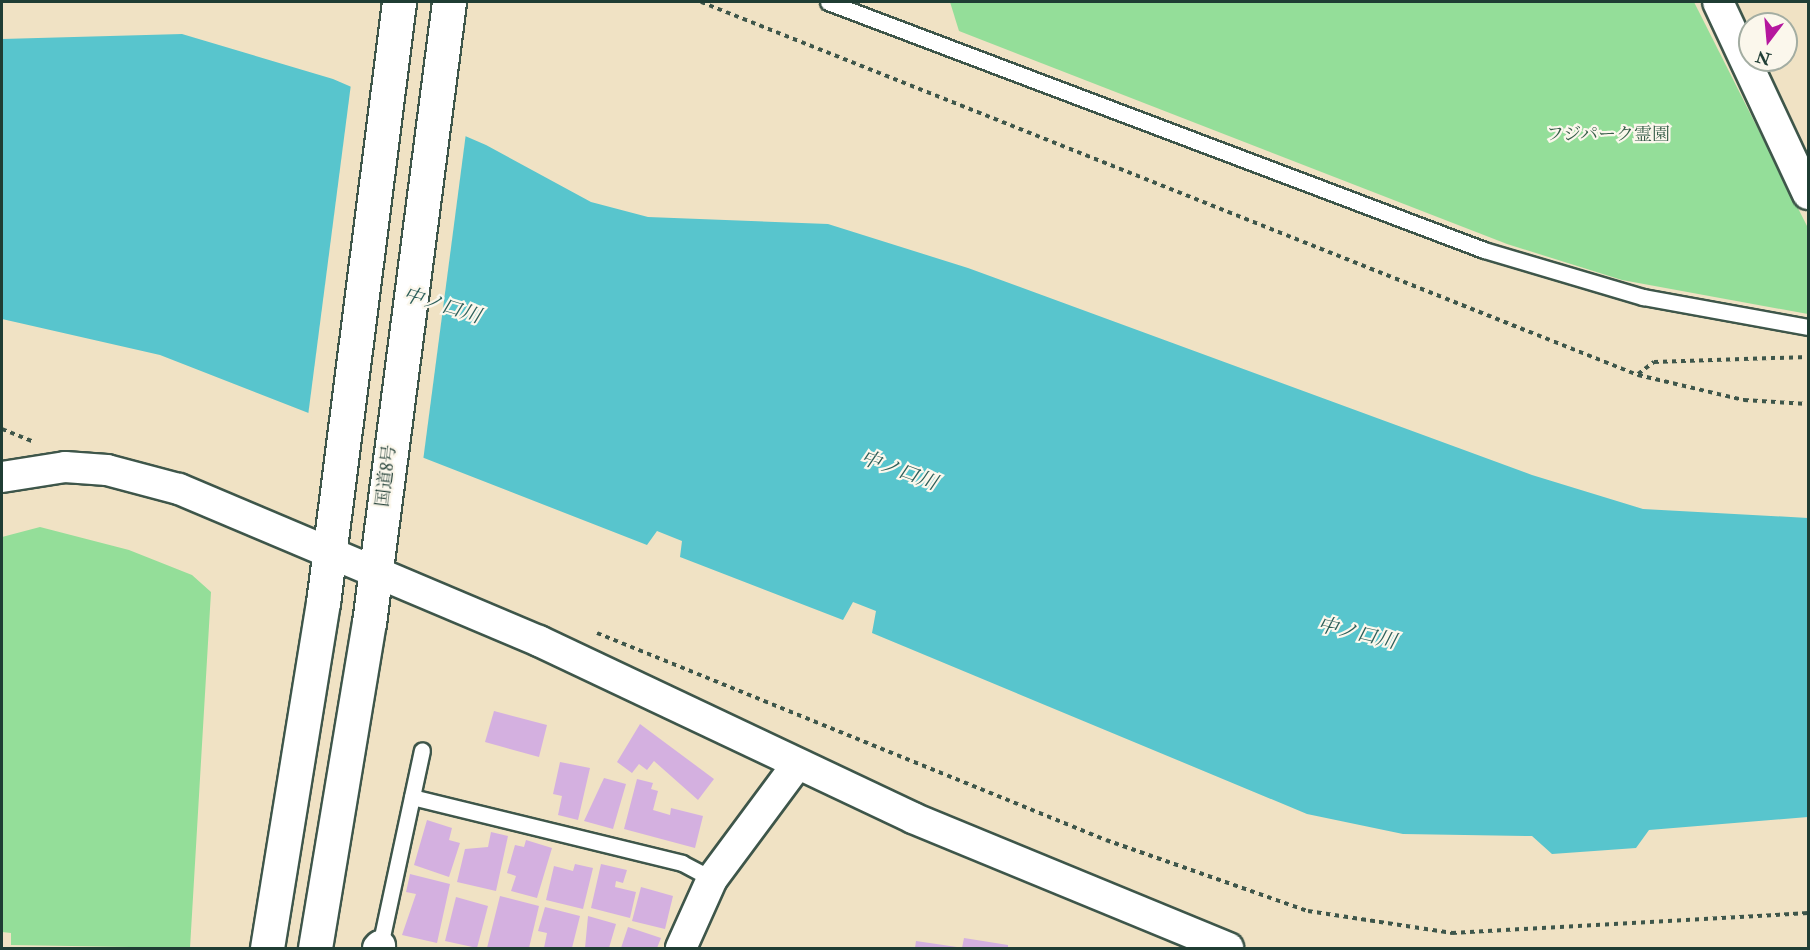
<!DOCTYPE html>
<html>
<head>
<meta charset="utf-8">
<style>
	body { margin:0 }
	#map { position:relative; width:1810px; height:950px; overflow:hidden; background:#f0e2c4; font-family:"IM FELL Double Pica","Noto Serif JP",serif }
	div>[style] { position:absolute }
	.green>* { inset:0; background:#94de99 }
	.water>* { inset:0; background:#58c5cd }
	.pier>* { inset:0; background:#f0e2c4 }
	.building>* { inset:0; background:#d4b0e0 }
	.path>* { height:4px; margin-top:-2px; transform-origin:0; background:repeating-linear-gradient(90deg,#3e564a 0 4.5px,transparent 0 9px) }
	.roads { filter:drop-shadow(2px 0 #3e564a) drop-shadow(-2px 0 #3e564a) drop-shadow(0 2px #3e564a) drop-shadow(0 -2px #3e564a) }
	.lane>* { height:15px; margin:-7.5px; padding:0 7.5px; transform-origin:7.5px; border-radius:7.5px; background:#fff }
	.street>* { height:30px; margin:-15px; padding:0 15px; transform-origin:15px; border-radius:15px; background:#fff }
	.highway>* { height:33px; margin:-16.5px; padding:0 16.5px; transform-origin:16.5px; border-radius:16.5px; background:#fff }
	span { translate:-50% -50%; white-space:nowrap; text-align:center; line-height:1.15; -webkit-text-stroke:4.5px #fbf7ec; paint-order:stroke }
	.park-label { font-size:18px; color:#365d48 }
	.street-label { font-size:18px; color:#1f3d34 }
	.water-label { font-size:20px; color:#2d5f5a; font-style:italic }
	.frame { position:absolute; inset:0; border:3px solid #1f3d34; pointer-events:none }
	.north { position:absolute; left:1738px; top:12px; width:60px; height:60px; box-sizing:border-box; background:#fbf7ec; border:2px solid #a3ada2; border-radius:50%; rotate:196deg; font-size:16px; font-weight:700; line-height:24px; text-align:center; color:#1f3d34 }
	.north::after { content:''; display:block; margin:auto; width:21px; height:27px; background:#b5179e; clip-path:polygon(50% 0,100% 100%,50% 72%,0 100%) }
</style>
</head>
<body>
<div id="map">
	<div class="green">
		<div style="clip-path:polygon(950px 2px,1694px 2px,1808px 228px,1808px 314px,1622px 280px,1507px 244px,959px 31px)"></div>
		<div style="clip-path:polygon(40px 527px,129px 550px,192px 575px,211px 592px,190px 948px,11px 945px,11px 933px,2px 932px,2px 537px)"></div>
	</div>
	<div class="water">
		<div style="clip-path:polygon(182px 34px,333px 79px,486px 145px,591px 202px,648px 217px,828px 224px,968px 268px,1532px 475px,1643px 509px,1808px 518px,1808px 817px,1649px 830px,1636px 848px,1552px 854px,1532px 836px,1403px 834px,1307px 814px,872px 633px,876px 611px,853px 602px,843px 620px,680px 557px,682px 541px,657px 531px,647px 545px,160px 355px,2px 319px,2px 39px)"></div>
	</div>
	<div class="pier">
		<div style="clip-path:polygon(351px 84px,466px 133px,423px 461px,308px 416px)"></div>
	</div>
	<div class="building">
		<div style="clip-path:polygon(494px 711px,547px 725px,539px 757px,485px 742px)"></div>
		<div style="clip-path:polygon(640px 724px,714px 779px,698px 800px,654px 761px,647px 770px,639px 764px,632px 773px,617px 762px)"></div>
		<div style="clip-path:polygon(560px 762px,590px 768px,578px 820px,558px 815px,562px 796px,553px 794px)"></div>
		<div style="clip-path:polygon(604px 778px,626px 784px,613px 829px,584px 821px)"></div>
		<div style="clip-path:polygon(637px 779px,653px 783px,651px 789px,658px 791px,653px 810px,670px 815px,671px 808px,703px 816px,695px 848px,624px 829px)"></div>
		<div style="clip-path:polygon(427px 820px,452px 828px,449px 840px,460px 843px,449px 877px,414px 865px)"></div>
		<div style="clip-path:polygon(491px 832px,508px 836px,496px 891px,457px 882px,465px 849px,488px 847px)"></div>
		<div style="clip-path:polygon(526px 840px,552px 848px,537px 898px,511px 891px,516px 876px,507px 873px,515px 845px,524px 847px)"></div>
		<div style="clip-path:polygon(575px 864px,593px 868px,583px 909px,546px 900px,554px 866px,573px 871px)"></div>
		<div style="clip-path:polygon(601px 864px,627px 870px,623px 883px,616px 881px,615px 887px,636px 892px,630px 918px,591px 908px)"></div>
		<div style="clip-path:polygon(410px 874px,450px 884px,437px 943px,402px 935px,416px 894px,406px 892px)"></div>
		<div style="clip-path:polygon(641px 887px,673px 896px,665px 929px,632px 921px)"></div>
		<div style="clip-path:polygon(500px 896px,539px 906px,529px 948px,487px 948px)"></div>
		<div style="clip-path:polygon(456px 897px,488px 906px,477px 948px,445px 941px)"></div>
		<div style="clip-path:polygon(545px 907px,580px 916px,572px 948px,544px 948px,547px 933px,538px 931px)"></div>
		<div style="clip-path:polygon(588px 916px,616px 924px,609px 948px,585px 948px)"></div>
		<div style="clip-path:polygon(628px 927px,661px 938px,657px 948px,621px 948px)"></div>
		<div style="clip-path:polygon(964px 938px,1008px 945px,1008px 948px,962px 948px)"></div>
		<div style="clip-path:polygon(916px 941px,957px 947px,957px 948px,915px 948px)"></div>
	</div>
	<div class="path">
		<div style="left:701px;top:2px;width:1009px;rotate:21.71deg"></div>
		<div style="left:1638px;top:375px;width:109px;rotate:13.3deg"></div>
		<div style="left:1744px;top:400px;width:64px;rotate:3.6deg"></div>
		<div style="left:1638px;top:374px;width:20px;rotate:-37deg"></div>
		<div style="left:1654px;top:362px;width:154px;rotate:-1.9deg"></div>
		<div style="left:2px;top:429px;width:35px;rotate:22deg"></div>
		<div style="left:597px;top:633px;width:549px;rotate:22.13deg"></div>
		<div style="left:1106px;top:840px;width:214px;rotate:19.4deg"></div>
		<div style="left:1308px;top:911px;width:146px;rotate:8.7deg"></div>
		<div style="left:1452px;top:933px;width:357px;rotate:-3.2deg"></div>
	</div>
	<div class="roads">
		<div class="lane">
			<div style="left:828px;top:2px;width:701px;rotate:20.71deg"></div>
			<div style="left:1484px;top:250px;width:166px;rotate:16.5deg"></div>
			<div style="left:1643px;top:297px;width:168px;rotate:10.3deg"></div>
			<div style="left:412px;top:797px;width:278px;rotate:13.7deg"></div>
			<div style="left:682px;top:863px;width:34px;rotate:28deg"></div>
			<div style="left:384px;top:947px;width:4px;rotate:-166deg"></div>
			<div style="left:380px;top:946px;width:200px;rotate:-77.9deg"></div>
		</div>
		<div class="street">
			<div style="left:1718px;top:2px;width:212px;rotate:64.9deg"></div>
			<div style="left:2px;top:477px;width:64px;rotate:-9deg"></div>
			<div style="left:65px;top:467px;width:42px;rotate:4.1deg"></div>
			<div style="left:107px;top:470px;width:74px;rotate:14.8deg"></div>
			<div style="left:179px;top:489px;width:391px;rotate:22.9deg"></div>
			<div style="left:539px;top:641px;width:414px;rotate:25.3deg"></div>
			<div style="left:913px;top:818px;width:341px;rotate:22.4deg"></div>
			<div style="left:378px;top:948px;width:3px;rotate:-45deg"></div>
			<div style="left:681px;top:948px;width:76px;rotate:-65.8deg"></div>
			<div style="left:712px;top:879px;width:141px;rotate:-53.4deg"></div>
		</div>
		<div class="highway">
			<div style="left:267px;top:948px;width:350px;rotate:-80.8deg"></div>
			<div style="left:323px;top:603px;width:606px;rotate:-82.79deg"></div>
			<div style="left:315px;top:948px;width:329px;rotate:-80.6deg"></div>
			<div style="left:369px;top:623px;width:626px;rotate:-82.66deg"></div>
		</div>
	</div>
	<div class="park-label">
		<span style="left:1608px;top:135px">フジパーク霊園</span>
	</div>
	<div class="street-label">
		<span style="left:387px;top:476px;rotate:-83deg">国道8号</span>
	</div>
	<div class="water-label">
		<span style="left:442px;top:305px;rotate:17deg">中ノ口川</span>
		<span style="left:899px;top:470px;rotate:20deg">中ノ口川</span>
		<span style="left:1357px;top:633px;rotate:13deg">中ノ口川</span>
	</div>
	<div class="frame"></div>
	<div class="north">N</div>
</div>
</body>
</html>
